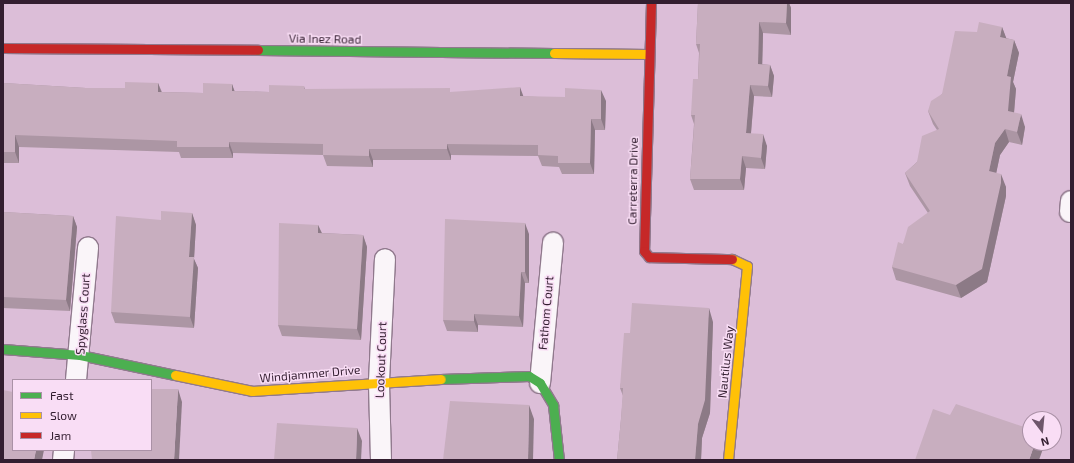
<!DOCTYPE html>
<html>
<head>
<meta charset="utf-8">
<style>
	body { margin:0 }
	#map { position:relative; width:1074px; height:463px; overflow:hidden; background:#dcbed8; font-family:"Exo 2",sans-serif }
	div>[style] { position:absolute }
	.roads { filter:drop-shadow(1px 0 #90798d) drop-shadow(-1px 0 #90798d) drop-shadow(0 1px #90798d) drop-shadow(0 -1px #90798d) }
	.street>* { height:20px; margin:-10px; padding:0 10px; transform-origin:10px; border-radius:10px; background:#faf5f9 }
	.fast>* { height:9px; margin:-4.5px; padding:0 4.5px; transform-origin:4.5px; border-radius:4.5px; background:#4caf50 }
	.slow>* { height:9px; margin:-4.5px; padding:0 4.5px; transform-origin:4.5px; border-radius:4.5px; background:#ffc107 }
	.jam>* { height:9px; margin:-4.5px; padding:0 4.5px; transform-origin:4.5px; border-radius:4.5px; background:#c62828 }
	.wall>* { inset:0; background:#ac96a4 }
	.shaded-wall>* { inset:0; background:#8c7a86 }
	.building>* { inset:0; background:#c8aebf }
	span { translate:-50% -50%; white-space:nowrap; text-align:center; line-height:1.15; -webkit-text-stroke:3px #f9ddf5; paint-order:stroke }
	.street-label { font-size:12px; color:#331e30 }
	.frame { position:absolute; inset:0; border:4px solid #331e30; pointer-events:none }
	.legend { position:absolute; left:12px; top:379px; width:140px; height:72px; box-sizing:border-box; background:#f9ddf5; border:1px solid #aa91a6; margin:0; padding:5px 7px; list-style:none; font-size:12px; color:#331e30 }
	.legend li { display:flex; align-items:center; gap:8px; height:20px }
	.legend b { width:20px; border:1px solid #aa91a6 }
	.north { position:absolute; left:1022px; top:411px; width:40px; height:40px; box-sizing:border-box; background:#f9ddf5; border:1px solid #aa91a6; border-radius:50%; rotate:164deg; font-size:11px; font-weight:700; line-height:16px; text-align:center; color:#331e30 }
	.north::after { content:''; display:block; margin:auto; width:14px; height:18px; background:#6e566b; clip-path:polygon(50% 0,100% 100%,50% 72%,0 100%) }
</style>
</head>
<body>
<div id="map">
	<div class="roads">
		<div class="street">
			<div style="left:1070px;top:212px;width:11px;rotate:-85deg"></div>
			<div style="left:76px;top:380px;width:133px;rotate:-84.8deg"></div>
			<div style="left:540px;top:383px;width:141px;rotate:-84.7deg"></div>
			<div style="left:63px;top:460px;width:10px;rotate:-84deg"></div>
			<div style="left:381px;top:460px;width:79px;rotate:-91.5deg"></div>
			<div style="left:379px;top:381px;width:122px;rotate:-87.2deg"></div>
		</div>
		<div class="fast">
			<div style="left:258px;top:50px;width:296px;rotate:0.6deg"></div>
			<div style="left:3px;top:349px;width:77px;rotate:4.5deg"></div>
			<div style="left:80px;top:355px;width:97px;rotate:11.9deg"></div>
			<div style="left:441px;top:379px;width:88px;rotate:-2deg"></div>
			<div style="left:529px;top:376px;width:13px;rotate:32deg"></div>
			<div style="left:540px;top:383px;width:26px;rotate:59deg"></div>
			<div style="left:553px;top:405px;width:55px;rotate:83.8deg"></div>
		</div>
		<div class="slow">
			<div style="left:554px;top:53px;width:94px;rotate:0.6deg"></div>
			<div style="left:175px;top:375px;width:79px;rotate:11.7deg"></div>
			<div style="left:252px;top:391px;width:189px;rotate:-3.6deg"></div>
			<div style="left:728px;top:460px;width:195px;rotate:-84.4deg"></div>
			<div style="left:747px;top:266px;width:17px;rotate:-155deg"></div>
		</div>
		<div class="jam">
			<div style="left:651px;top:3px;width:248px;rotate:91.6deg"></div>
			<div style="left:644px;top:251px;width:8px;rotate:50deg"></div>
			<div style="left:649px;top:257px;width:83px;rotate:1.4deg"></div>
			<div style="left:3px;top:48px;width:255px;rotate:0.4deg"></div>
		</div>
	</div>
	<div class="wall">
		<div style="clip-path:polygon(698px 3px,789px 3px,791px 8px,791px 35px,763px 33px,762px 64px,770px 65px,774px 76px,772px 97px,754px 96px,751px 134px,767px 146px,765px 169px,746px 168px,744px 190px,694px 190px,690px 179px,694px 124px,691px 115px,698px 79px,699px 53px,696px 44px)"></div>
		<div style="clip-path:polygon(1002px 27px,1006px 38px,1014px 40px,1019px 53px,1013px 82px,1016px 89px,1014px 113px,1025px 127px,1022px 145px,1009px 142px,1000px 155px,996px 173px,1006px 187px,1006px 196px,987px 282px,961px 298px,896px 280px,892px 267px,903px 244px,928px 213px,910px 186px,905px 173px,917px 162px,937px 130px,933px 124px,928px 111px,942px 94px)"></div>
		<div style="clip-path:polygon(3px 83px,86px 88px,125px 88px,158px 83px,162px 92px,203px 93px,232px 84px,234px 91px,269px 92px,304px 86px,305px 89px,451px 92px,606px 101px,605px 130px,595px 130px,594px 174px,562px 174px,559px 167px,542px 166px,538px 156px,451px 155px,451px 160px,373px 160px,373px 167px,327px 166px,323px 155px,233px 153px,233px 158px,181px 158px,179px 152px,19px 147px,19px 163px,3px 163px)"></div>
		<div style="clip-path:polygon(3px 212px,73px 216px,77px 227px,70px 311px,3px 308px)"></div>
		<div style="clip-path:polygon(192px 213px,196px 225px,194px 259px,198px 268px,194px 328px,115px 323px,111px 312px,161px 220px)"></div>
		<div style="clip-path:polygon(318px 225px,322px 233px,363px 235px,367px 247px,361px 340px,282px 336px,278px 325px)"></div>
		<div style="clip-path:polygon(529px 234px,529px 283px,525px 283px,523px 327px,478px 325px,478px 332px,447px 331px,443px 320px)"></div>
		<div style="clip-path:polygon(713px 322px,710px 413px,702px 438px,701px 460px,617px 460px,621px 419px,623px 396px,620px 388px,630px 333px)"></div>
	</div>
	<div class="shaded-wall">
		<div style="clip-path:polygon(787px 3px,789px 3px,791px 8px,791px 35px,786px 23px)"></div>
		<div style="clip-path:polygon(759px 22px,763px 33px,762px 75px,758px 64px)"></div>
		<div style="clip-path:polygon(1002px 27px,1007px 40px,1000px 37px)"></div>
		<div style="clip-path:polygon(1014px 40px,1019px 53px,1013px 82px,1016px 89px,1013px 124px,1008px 111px,1007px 76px)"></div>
		<div style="clip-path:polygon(770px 65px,774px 76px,772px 97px,768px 86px)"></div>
		<div style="clip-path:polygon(158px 83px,162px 94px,158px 92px)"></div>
		<div style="clip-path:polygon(232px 84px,236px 95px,232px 91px)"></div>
		<div style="clip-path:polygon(750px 85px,754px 96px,750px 144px,746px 133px)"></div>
		<div style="clip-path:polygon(520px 87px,524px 98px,520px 96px)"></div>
		<div style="clip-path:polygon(601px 90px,606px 101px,605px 130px,601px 119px)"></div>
		<div style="clip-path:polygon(1021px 114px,1025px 127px,1022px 145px,1017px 132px)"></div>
		<div style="clip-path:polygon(591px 119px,595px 130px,594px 174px,590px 163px)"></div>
		<div style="clip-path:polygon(1005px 129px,1009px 142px,1000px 155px,994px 184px,989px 171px,995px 143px)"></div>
		<div style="clip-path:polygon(763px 134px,767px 146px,765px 169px,761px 158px)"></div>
		<div style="clip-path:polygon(15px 135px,19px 147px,19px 163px,15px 152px)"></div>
		<div style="clip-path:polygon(229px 142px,233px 153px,233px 158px,229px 147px)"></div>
		<div style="clip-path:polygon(447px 144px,451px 155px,451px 160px,447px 149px)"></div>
		<div style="clip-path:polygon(369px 149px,373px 160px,373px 167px,369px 156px)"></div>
		<div style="clip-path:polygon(742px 156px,746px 168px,744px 190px,740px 179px)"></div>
		<div style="clip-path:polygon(1001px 174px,1006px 187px,1006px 196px,987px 282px,961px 298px,956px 285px)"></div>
		<div style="clip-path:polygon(192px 213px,196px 225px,194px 259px,198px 268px,194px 328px,190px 317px,189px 257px)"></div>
		<div style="clip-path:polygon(73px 216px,77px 227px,70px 311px,66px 300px)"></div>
		<div style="clip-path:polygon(525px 223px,529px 234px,529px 283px,525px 272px)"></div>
		<div style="clip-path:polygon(318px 225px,323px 236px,318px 233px)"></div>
		<div style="clip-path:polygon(363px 235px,367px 247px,361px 340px,357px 329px)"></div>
		<div style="clip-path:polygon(521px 272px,525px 283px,523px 327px,519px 316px)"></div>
		<div style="clip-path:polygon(709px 308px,713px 322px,710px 413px,702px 438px,701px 460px,695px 460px,698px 424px)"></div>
		<div style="clip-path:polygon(474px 314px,478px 325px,478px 332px,474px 321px)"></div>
		<div style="clip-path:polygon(178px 389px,182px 402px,179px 460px,174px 460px)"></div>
		<div style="clip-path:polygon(529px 405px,534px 419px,533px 460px,528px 460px)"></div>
		<div style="clip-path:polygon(357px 428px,362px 441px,361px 460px,356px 460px)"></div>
		<div style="clip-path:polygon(1035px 443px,1043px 443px,1044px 446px,1039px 460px,1029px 460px)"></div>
		<div style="clip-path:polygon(36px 450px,44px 450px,42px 460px,34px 460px)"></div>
	</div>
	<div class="building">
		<div style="clip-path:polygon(698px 3px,787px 3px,786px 23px,759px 22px,758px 64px,770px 65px,768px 86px,750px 85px,746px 133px,763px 134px,761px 158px,742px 156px,740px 179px,690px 179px,695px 115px,691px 115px,693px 79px,698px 79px,700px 44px,696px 44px)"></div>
		<div style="clip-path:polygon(979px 22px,1002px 27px,1000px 37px,1014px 40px,1007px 76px,1011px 77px,1008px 111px,1021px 114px,1017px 132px,1005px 129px,995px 143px,989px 171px,1001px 174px,1001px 183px,982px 269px,956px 285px,892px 267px,898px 242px,903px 244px,908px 227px,930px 211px,905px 173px,917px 162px,922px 136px,939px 129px,928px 111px,931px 101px,942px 94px,955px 31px,977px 32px)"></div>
		<div style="clip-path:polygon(125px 82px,158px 83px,158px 92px,203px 93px,203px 83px,232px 84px,232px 91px,269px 92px,269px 85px,304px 86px,304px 89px,450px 88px,450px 92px,520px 87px,520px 96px,565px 97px,565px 88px,601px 90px,601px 119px,591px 119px,590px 163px,558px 163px,558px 156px,538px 155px,538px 145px,447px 144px,447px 149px,369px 149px,369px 156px,323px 155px,323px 144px,229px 142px,229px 147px,177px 147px,177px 141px,15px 135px,15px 152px,3px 152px,3px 83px,86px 88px,125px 88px)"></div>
		<div style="clip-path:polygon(161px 211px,192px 213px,189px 257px,194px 257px,190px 317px,111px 312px,116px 216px,161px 220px)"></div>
		<div style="clip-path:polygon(3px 212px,73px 216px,66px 300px,3px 297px)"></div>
		<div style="clip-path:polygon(445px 219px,525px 223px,525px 272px,521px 272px,519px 316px,474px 314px,474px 321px,443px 320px)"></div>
		<div style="clip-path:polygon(279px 223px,318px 225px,318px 233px,363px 235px,357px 329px,278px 325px)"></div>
		<div style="clip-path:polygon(632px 303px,709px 308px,705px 400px,698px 424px,695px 460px,617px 460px,621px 419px,623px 388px,620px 388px,624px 333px,630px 333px)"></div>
		<div style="clip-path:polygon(151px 389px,178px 389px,174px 460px,92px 460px,91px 450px,151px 450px)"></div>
		<div style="clip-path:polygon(3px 390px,13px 392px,13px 450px,36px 450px,34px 460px,3px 460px)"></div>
		<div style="clip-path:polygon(450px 401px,529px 405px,528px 460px,443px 460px)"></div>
		<div style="clip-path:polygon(956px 404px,1030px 429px,1030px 443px,1035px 443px,1029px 460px,915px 460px,933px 409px,950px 415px)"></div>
		<div style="clip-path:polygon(277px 423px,357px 428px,356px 460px,274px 460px)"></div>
	</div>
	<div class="street-label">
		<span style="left:325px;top:39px;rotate:1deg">Via Inez Road</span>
		<span style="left:633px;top:181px;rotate:-89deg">Carreterra Drive</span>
		<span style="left:546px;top:313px;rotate:-85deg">Fathom Court</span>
		<span style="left:83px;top:314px;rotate:-86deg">Spyglass Court</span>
		<span style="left:381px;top:360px;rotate:-88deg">Lookout Court</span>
		<span style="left:726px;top:362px;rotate:-84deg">Nautilus Way</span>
		<span style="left:310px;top:374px;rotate:-5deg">Windjammer Drive</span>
	</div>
	<div class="frame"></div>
	<ul class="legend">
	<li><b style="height:5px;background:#4caf50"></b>Fast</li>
	<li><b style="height:5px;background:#ffc107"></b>Slow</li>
	<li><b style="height:5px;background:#c62828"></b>Jam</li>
	</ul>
	<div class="north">N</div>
</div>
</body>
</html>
